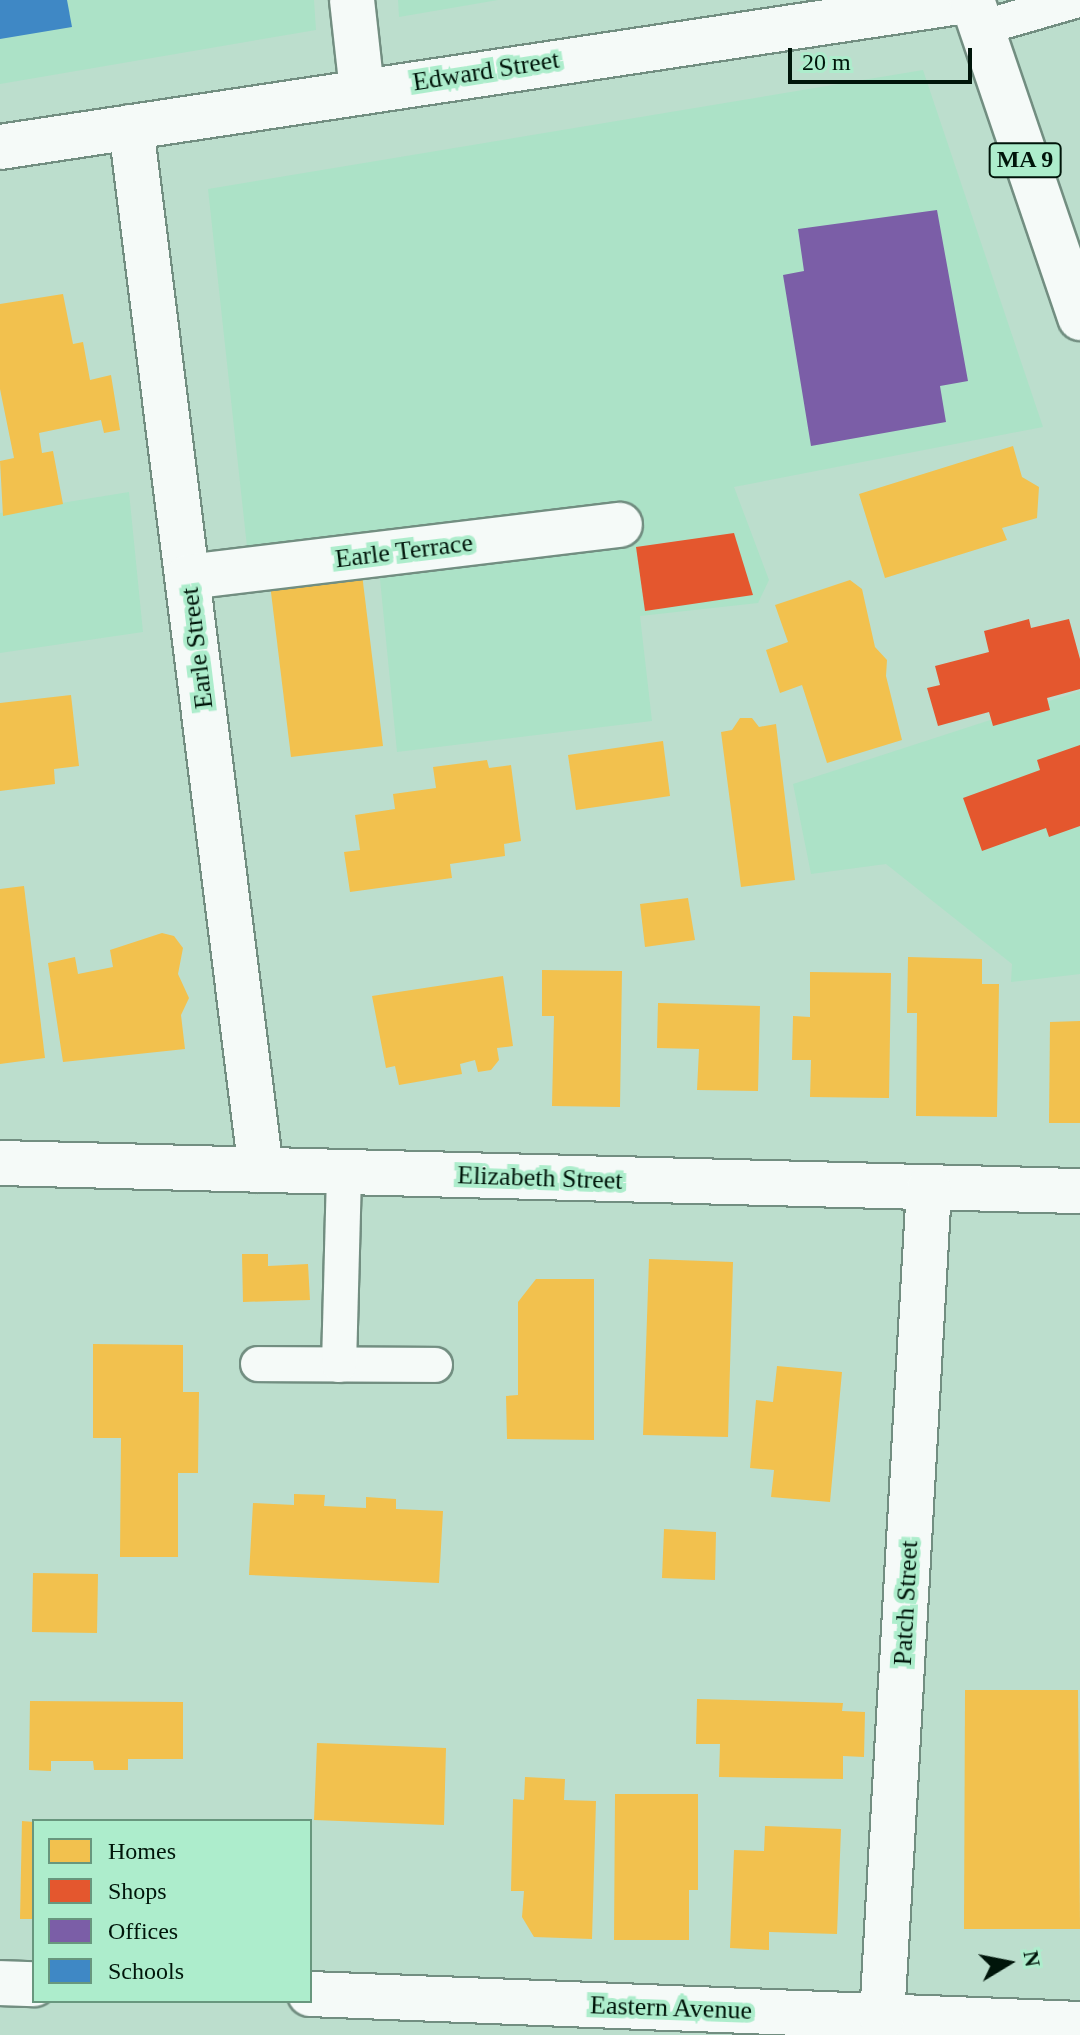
<!DOCTYPE html>
<html>
<head>
<meta charset="utf-8">
<style>
	body { margin:0 }
	#map { position:relative; width:1080px; height:2035px; overflow:hidden; background:#bcdecd; font-family:"Times New Roman",serif }
	div>[style] { position:absolute }
	.built>* { inset:0; background:#ace2c7 }
	.homes>* { inset:0; background:#f2c14e }
	.shops>* { inset:0; background:#e4572e }
	.offices>* { inset:0; background:#7b5ea7 }
	.schools>* { inset:0; background:#3f88c5 }
	.roads { filter:drop-shadow(2px 0 #728e81) drop-shadow(-2px 0 #728e81) drop-shadow(0 2px #728e81) drop-shadow(0 -2px #728e81) }
	.service>* { height:34px; margin:-17px; padding:0 17px; transform-origin:17px; border-radius:17px; background:#f5faf8 }
	.minor>* { height:44px; margin:-22px; padding:0 22px; transform-origin:22px; border-radius:22px; background:#f5faf8 }
	.trunk>* { height:44px; margin:-22px; padding:0 22px; transform-origin:22px; border-radius:22px; background:#f5faf8 }
	span { translate:-50% -50%; white-space:nowrap; text-align:center; line-height:1.15; -webkit-text-stroke:8px #adedcc; paint-order:stroke }
	.shield-label span { padding:2px 6px; background:#adedcc; border:2px solid; border-radius:6px; -webkit-text-stroke-width:0 }
	.shield-label { font-size:24px; color:#00150a; font-weight:700 }
	.street-label { font-size:26px; color:#00150a }
	.legend { position:absolute; left:32px; top:1819px; width:280px; height:184px; box-sizing:border-box; background:#adedcc; border:2px solid #68977e; margin:0; padding:10px 14px; list-style:none; font-size:24px; color:#00150a }
	.legend li { display:flex; align-items:center; gap:16px; height:40px }
	.legend b { width:40px; border:2px solid #68977e }
	.north { position:absolute; left:968px; top:1923px; width:80px; height:80px; -webkit-text-stroke:6px #adedcc; paint-order:stroke; rotate:80deg; font-size:22px; font-weight:700; line-height:32px; text-align:center; color:#00150a }
	.north::after { content:''; display:block; margin:auto; width:28px; height:36px; background:#00150a; clip-path:polygon(50% 0,100% 100%,50% 72%,0 100%) }
	.scale { position:absolute; left:788px; top:48px; width:184px; height:36px; box-sizing:border-box; border:4px solid #00150a; border-top:0; padding-left:10px; font-size:24px; line-height:28px; white-space:nowrap; color:#00150a; -webkit-text-stroke:6px #adedcc; paint-order:stroke }
</style>
</head>
<body>
<div id="map">
	<div class="built">
		<div style="clip-path:polygon(0 0,314px 0,316px 30px,0 84px)"></div>
		<div style="clip-path:polygon(398px 0,498px 0,399px 17px)"></div>
		<div style="clip-path:polygon(923px 70px,1043px 427px,734px 487px,769px 580px,758px 603px,640px 616px,652px 721px,397px 752px,379px 569px,248px 556px,208px 189px)"></div>
		<div style="clip-path:polygon(129px 492px,143px 632px,0 653px,0 513px)"></div>
		<div style="clip-path:polygon(1080px 691px,1080px 974px,1011px 982px,1012px 964px,886px 864px,811px 874px,793px 784px)"></div>
	</div>
	<div class="homes">
		<div style="clip-path:polygon(63px 294px,73px 344px,83px 342px,90px 380px,111px 375px,120px 430px,104px 433px,101px 420px,39px 433px,42px 453px,53px 451px,63px 504px,3px 516px,0 461px,14px 458px,0 389px,0 304px)"></div>
		<div style="clip-path:polygon(1013px 446px,1022px 477px,1039px 487px,1037px 518px,1002px 528px,1007px 540px,885px 578px,859px 494px)"></div>
		<div style="clip-path:polygon(362px 574px,383px 746px,291px 757px,270px 584px)"></div>
		<div style="clip-path:polygon(850px 580px,862px 589px,875px 647px,887px 660px,886px 676px,902px 740px,827px 763px,802px 685px,780px 693px,766px 650px,788px 642px,775px 605px)"></div>
		<div style="clip-path:polygon(71px 695px,79px 766px,54px 769px,55px 784px,0 791px,0 703px)"></div>
		<div style="clip-path:polygon(740px 718px,752px 718px,759px 727px,776px 724px,795px 880px,741px 887px,721px 732px,732px 730px)"></div>
		<div style="clip-path:polygon(663px 741px,670px 796px,576px 810px,568px 755px)"></div>
		<div style="clip-path:polygon(487px 760px,489px 768px,511px 765px,521px 841px,504px 844px,505px 856px,450px 864px,452px 878px,350px 892px,344px 852px,360px 850px,355px 815px,395px 809px,393px 794px,436px 788px,433px 767px)"></div>
		<div style="clip-path:polygon(24px 886px,45px 1058px,0 1064px,0 889px)"></div>
		<div style="clip-path:polygon(688px 898px,695px 940px,645px 947px,640px 904px)"></div>
		<div style="clip-path:polygon(162px 933px,174px 936px,183px 948px,178px 974px,189px 998px,181px 1015px,185px 1049px,63px 1062px,48px 963px,75px 957px,78px 974px,113px 967px,110px 950px)"></div>
		<div style="clip-path:polygon(908px 957px,982px 959px,982px 984px,999px 984px,997px 1117px,916px 1116px,917px 1013px,907px 1013px)"></div>
		<div style="clip-path:polygon(542px 970px,622px 971px,620px 1107px,552px 1106px,554px 1016px,542px 1016px)"></div>
		<div style="clip-path:polygon(810px 972px,891px 973px,889px 1098px,810px 1097px,811px 1060px,792px 1060px,793px 1016px,810px 1017px)"></div>
		<div style="clip-path:polygon(503px 976px,513px 1046px,497px 1048px,499px 1060px,491px 1070px,478px 1072px,475px 1060px,460px 1064px,462px 1074px,399px 1085px,395px 1066px,386px 1068px,372px 996px)"></div>
		<div style="clip-path:polygon(658px 1003px,760px 1006px,758px 1091px,697px 1090px,699px 1049px,657px 1048px)"></div>
		<div style="clip-path:polygon(1080px 1021px,1080px 1123px,1049px 1123px,1050px 1022px)"></div>
		<div style="clip-path:polygon(242px 1254px,268px 1254px,268px 1266px,308px 1264px,310px 1300px,243px 1302px)"></div>
		<div style="clip-path:polygon(649px 1259px,733px 1262px,728px 1437px,643px 1435px)"></div>
		<div style="clip-path:polygon(536px 1279px,594px 1279px,594px 1440px,507px 1439px,506px 1396px,518px 1395px,518px 1302px)"></div>
		<div style="clip-path:polygon(93px 1344px,183px 1345px,183px 1392px,199px 1392px,198px 1473px,178px 1473px,178px 1557px,120px 1557px,121px 1438px,93px 1438px)"></div>
		<div style="clip-path:polygon(777px 1366px,842px 1372px,830px 1502px,771px 1497px,774px 1470px,750px 1468px,756px 1400px,773px 1402px)"></div>
		<div style="clip-path:polygon(294px 1494px,325px 1495px,324px 1506px,366px 1508px,366px 1497px,396px 1499px,396px 1509px,443px 1511px,439px 1583px,249px 1575px,253px 1503px,294px 1505px)"></div>
		<div style="clip-path:polygon(664px 1529px,716px 1532px,715px 1580px,662px 1578px)"></div>
		<div style="clip-path:polygon(33px 1573px,98px 1574px,97px 1633px,32px 1632px)"></div>
		<div style="clip-path:polygon(965px 1690px,1078px 1690px,1080px 1929px,964px 1929px)"></div>
		<div style="clip-path:polygon(697px 1699px,843px 1703px,842px 1711px,865px 1712px,864px 1757px,843px 1756px,843px 1779px,719px 1777px,720px 1744px,696px 1744px)"></div>
		<div style="clip-path:polygon(30px 1701px,183px 1702px,183px 1759px,128px 1759px,128px 1770px,94px 1770px,93px 1761px,51px 1761px,51px 1771px,29px 1770px)"></div>
		<div style="clip-path:polygon(317px 1743px,446px 1748px,444px 1825px,314px 1820px)"></div>
		<div style="clip-path:polygon(525px 1777px,565px 1779px,564px 1800px,596px 1801px,592px 1939px,534px 1937px,522px 1917px,524px 1891px,511px 1891px,513px 1799px,524px 1800px)"></div>
		<div style="clip-path:polygon(615px 1794px,698px 1794px,698px 1890px,689px 1890px,689px 1940px,614px 1940px)"></div>
		<div style="clip-path:polygon(22px 1821px,34px 1822px,34px 1919px,20px 1919px)"></div>
		<div style="clip-path:polygon(765px 1826px,841px 1829px,837px 1934px,769px 1932px,769px 1950px,730px 1948px,734px 1850px,764px 1851px)"></div>
	</div>
	<div class="shops">
		<div style="clip-path:polygon(734px 533px,753px 595px,645px 611px,636px 547px)"></div>
		<div style="clip-path:polygon(1029px 619px,1031px 628px,1069px 619px,1080px 659px,1080px 689px,1047px 698px,1050px 710px,993px 726px,989px 712px,938px 726px,927px 688px,940px 685px,935px 666px,989px 652px,984px 631px)"></div>
		<div style="clip-path:polygon(1080px 745px,1080px 826px,1049px 837px,1046px 828px,982px 851px,963px 798px,1040px 770px,1037px 760px)"></div>
	</div>
	<div class="offices">
		<div style="clip-path:polygon(937px 210px,968px 381px,940px 386px,946px 422px,811px 446px,783px 275px,804px 271px,798px 229px)"></div>
	</div>
	<div class="schools">
		<div style="clip-path:polygon(0 0,67px 0,72px 27px,0 39px)"></div>
	</div>
	<div class="roads">
		<div class="service">
			<div style="left:981px;top:28px;width:101px;rotate:-16.1deg"></div>
			<div style="left:258px;top:1364px;width:177px;rotate:0.3deg"></div>
			<div style="left:339px;top:1365px;width:192px;rotate:-88.5deg"></div>
		</div>
		<div class="minor">
			<div style="left:352px;top:0;width:92px;rotate:83.7deg"></div>
			<div style="left:131px;top:127px;width:1051px;rotate:82.9deg"></div>
			<div style="left:0;top:147px;width:983px;rotate:-8.6deg"></div>
			<div style="left:188px;top:577px;width:435px;rotate:-6.9deg"></div>
			<div style="left:0;top:1163px;width:1080px;rotate:1.49deg"></div>
			<div style="left:0;top:1983px;width:34px;rotate:2deg"></div>
			<div style="left:310px;top:1994px;width:771px;rotate:2.23deg"></div>
			<div style="left:882px;top:2018px;width:831px;rotate:-86.76deg"></div>
		</div>
		<div class="trunk">
			<div style="left:972px;top:0;width:336px;rotate:71.2deg"></div>
		</div>
	</div>
	<div class="shield-label">
		<span style="left:1025px;top:160px">MA 9</span>
	</div>
	<div class="street-label">
		<span style="left:486px;top:71px;rotate:-9deg">Edward Street</span>
		<span style="left:404px;top:551px;rotate:-7deg">Earle Terrace</span>
		<span style="left:197px;top:648px;rotate:-97deg">Earle Street</span>
		<span style="left:540px;top:1178px;rotate:2deg">Elizabeth Street</span>
		<span style="left:906px;top:1603px;rotate:-87deg">Patch Street</span>
		<span style="left:671px;top:2008px;rotate:2deg">Eastern Avenue</span>
	</div>
	<ul class="legend">
	<li><b style="height:22px;background:#f2c14e"></b>Homes</li>
	<li><b style="height:22px;background:#e4572e"></b>Shops</li>
	<li><b style="height:22px;background:#7b5ea7"></b>Offices</li>
	<li><b style="height:22px;background:#3f88c5"></b>Schools</li>
	</ul>
	<div class="north">N</div>
	<div class="scale">20 m</div>
</div>
</body>
</html>
